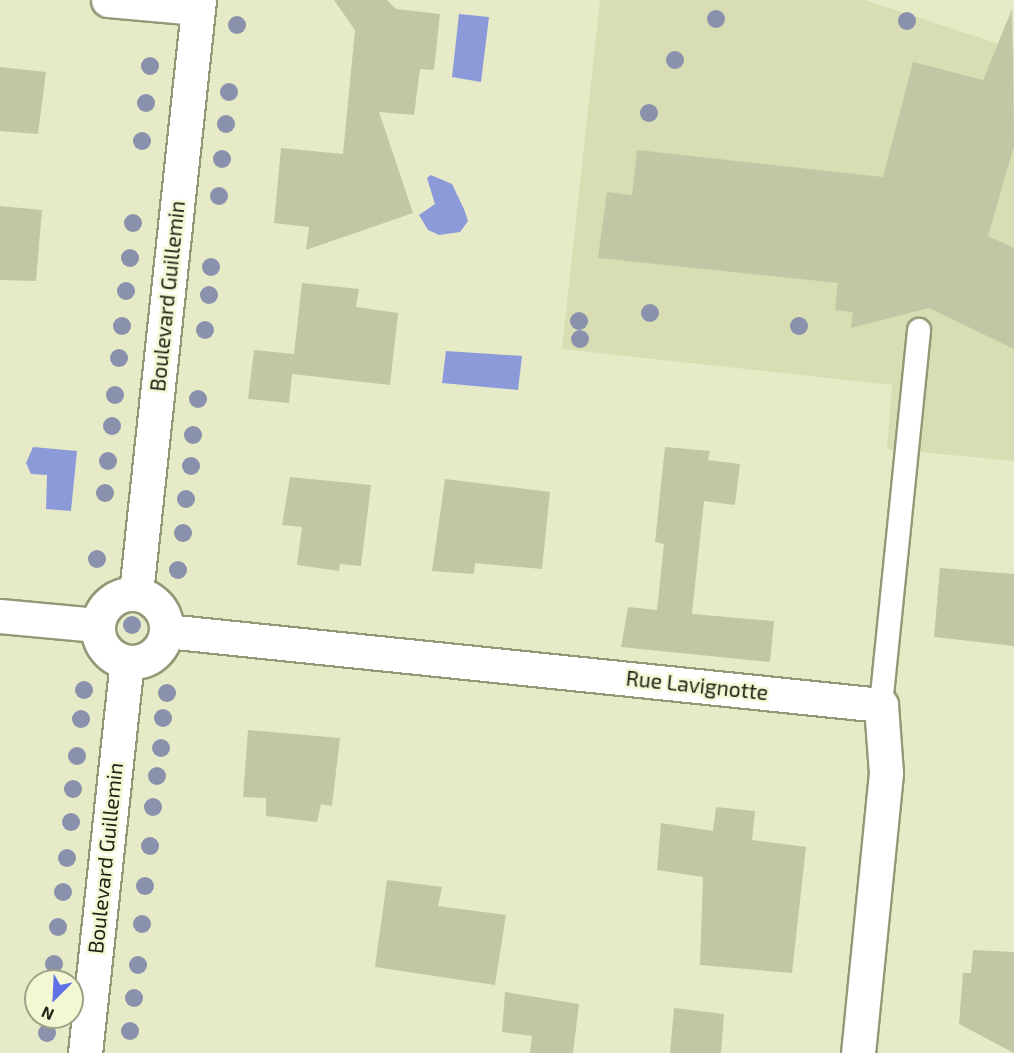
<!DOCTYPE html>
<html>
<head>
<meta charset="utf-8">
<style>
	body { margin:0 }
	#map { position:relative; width:1014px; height:1053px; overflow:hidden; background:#e6eac7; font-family:"Exo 2",sans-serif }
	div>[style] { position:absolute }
	.built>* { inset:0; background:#d9ddb4 }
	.water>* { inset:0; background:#8c9ada }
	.building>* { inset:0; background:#c3c6a5 }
	.roads { filter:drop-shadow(2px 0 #959877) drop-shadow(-2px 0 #959877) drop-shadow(0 2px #959877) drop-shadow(0 -2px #959877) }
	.lane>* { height:22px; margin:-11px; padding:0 11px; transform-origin:11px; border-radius:11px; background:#fff }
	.street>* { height:33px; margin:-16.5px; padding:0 16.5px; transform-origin:16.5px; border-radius:16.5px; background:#fff }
	.street>.ring { margin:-16.5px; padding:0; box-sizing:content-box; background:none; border:33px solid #fff; border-radius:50% }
	.trees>* { width:18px; height:18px; margin:-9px; border-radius:50%; background:#8991ac }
	span { translate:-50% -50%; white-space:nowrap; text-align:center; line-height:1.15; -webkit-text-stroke:5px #f3f7d4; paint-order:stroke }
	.street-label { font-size:21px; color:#212215 }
	.north { position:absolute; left:24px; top:969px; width:60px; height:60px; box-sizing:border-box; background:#f3f7d4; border:2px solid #9fa288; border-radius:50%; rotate:204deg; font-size:16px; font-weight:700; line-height:24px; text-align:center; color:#212215 }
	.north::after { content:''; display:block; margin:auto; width:21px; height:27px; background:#5f6fe6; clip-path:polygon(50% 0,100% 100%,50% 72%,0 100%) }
</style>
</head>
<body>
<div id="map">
	<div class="built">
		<div style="clip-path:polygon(600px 0,865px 0,1014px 49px,1014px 461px,887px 449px,892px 385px,562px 349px)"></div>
	</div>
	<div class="water">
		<div style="clip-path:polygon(459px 14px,489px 17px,481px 82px,452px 77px)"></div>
		<div style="clip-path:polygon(431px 175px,452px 184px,464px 209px,468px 221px,460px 232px,439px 235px,428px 230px,419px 215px,435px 204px,427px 178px)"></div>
		<div style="clip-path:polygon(446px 351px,522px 356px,518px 390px,442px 383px)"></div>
		<div style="clip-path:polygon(33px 447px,77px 451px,71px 511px,46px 509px,47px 475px,31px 474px,26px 463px)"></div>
	</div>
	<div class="building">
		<div style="clip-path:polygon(334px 0,387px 0,396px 9px,440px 14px,434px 70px,420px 69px,414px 115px,379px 112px,413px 213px,306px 250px,309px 227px,274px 223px,281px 148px,343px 154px,355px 30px)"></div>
		<div style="clip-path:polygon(1012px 9px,1014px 146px,988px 236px,1014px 248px,1014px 349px,929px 308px,851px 328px,853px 312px,835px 310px,838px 283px,598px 258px,607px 192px,632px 195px,637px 150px,883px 177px,913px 62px,983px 80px)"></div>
		<div style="clip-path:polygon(0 67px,46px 72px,38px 134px,0 131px)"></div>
		<div style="clip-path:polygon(0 206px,42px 210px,36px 281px,0 280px)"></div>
		<div style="clip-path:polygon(302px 283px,359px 289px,356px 307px,398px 313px,390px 385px,292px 374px,289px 403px,248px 399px,254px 350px,294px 354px)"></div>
		<div style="clip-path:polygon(665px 447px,710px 451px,708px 460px,740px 464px,735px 505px,704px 501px,692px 614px,774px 621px,770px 662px,621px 647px,628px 607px,657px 610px,664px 544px,655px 542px)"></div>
		<div style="clip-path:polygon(290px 477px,371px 485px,361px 566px,340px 564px,339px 571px,297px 565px,302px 527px,282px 525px)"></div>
		<div style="clip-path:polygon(445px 479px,550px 492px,542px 569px,475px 563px,474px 574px,432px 571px)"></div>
		<div style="clip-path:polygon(940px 568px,1014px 574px,1014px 646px,934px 637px)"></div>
		<div style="clip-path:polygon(248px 730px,340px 738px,332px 806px,321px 804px,317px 822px,266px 816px,266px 798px,243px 797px)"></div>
		<div style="clip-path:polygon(716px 807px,755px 811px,752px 840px,806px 847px,792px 973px,700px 965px,703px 877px,657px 870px,661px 823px,713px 831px)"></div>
		<div style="clip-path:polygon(387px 880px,442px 887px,438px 906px,506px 915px,495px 985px,375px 967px)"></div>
		<div style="clip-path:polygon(973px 950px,1014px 952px,1014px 1053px,959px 1024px,963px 973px,971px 973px)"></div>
		<div style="clip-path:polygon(505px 992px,579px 1004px,573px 1053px,530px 1053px,532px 1036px,502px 1032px)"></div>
		<div style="clip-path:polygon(674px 1008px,724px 1014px,721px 1053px,670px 1053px)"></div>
	</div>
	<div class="roads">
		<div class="lane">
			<div style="left:881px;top:705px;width:377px;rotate:-84.2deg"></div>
		</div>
		<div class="street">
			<div style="left:108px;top:0;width:90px;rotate:5.1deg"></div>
			<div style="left:136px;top:593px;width:596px;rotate:-83.94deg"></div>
			<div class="ring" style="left:98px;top:594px;width:35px;height:35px"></div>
			<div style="left:0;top:616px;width:97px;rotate:5.3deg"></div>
			<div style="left:166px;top:631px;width:719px;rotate:5.91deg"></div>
			<div style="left:881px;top:705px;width:68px;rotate:85.8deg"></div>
			<div style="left:886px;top:773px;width:281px;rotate:95.7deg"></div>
			<div style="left:85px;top:1053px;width:393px;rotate:-83.9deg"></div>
		</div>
	</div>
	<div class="trees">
		<div style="left:716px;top:19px"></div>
		<div style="left:907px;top:21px"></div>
		<div style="left:237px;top:25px"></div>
		<div style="left:675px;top:60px"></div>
		<div style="left:150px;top:66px"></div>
		<div style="left:229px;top:92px"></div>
		<div style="left:146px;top:103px"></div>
		<div style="left:649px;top:113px"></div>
		<div style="left:226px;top:124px"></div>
		<div style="left:142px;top:141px"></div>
		<div style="left:222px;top:159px"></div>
		<div style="left:219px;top:196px"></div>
		<div style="left:133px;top:223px"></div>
		<div style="left:130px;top:258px"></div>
		<div style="left:211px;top:267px"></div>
		<div style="left:126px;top:291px"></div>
		<div style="left:209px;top:295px"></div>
		<div style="left:650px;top:313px"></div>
		<div style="left:579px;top:321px"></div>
		<div style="left:122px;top:326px"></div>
		<div style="left:799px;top:326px"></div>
		<div style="left:205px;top:330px"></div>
		<div style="left:580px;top:339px"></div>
		<div style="left:119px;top:358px"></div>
		<div style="left:115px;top:395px"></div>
		<div style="left:198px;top:399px"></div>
		<div style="left:112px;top:426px"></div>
		<div style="left:193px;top:435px"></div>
		<div style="left:108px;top:461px"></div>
		<div style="left:191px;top:466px"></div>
		<div style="left:105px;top:493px"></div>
		<div style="left:186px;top:499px"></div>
		<div style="left:183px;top:533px"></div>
		<div style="left:97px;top:559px"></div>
		<div style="left:178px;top:570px"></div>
		<div style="left:132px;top:625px"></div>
		<div style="left:84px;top:690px"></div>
		<div style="left:167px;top:693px"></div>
		<div style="left:163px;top:718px"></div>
		<div style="left:81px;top:719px"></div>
		<div style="left:161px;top:748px"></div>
		<div style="left:77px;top:756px"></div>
		<div style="left:157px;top:776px"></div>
		<div style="left:73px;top:789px"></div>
		<div style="left:153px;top:807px"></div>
		<div style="left:71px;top:822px"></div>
		<div style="left:150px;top:846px"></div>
		<div style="left:67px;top:858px"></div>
		<div style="left:145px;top:886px"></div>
		<div style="left:63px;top:892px"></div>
		<div style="left:142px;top:924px"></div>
		<div style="left:58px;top:927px"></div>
		<div style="left:54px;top:964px"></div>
		<div style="left:138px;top:965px"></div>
		<div style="left:134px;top:998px"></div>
		<div style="left:130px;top:1031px"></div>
		<div style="left:47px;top:1033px"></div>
	</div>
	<div class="street-label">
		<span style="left:167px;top:296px;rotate:-84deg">Boulevard Guillemin</span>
		<span style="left:697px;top:685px;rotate:6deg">Rue Lavignotte</span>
		<span style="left:105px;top:858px;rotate:-84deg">Boulevard Guillemin</span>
	</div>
	<div class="north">N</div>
</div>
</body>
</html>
